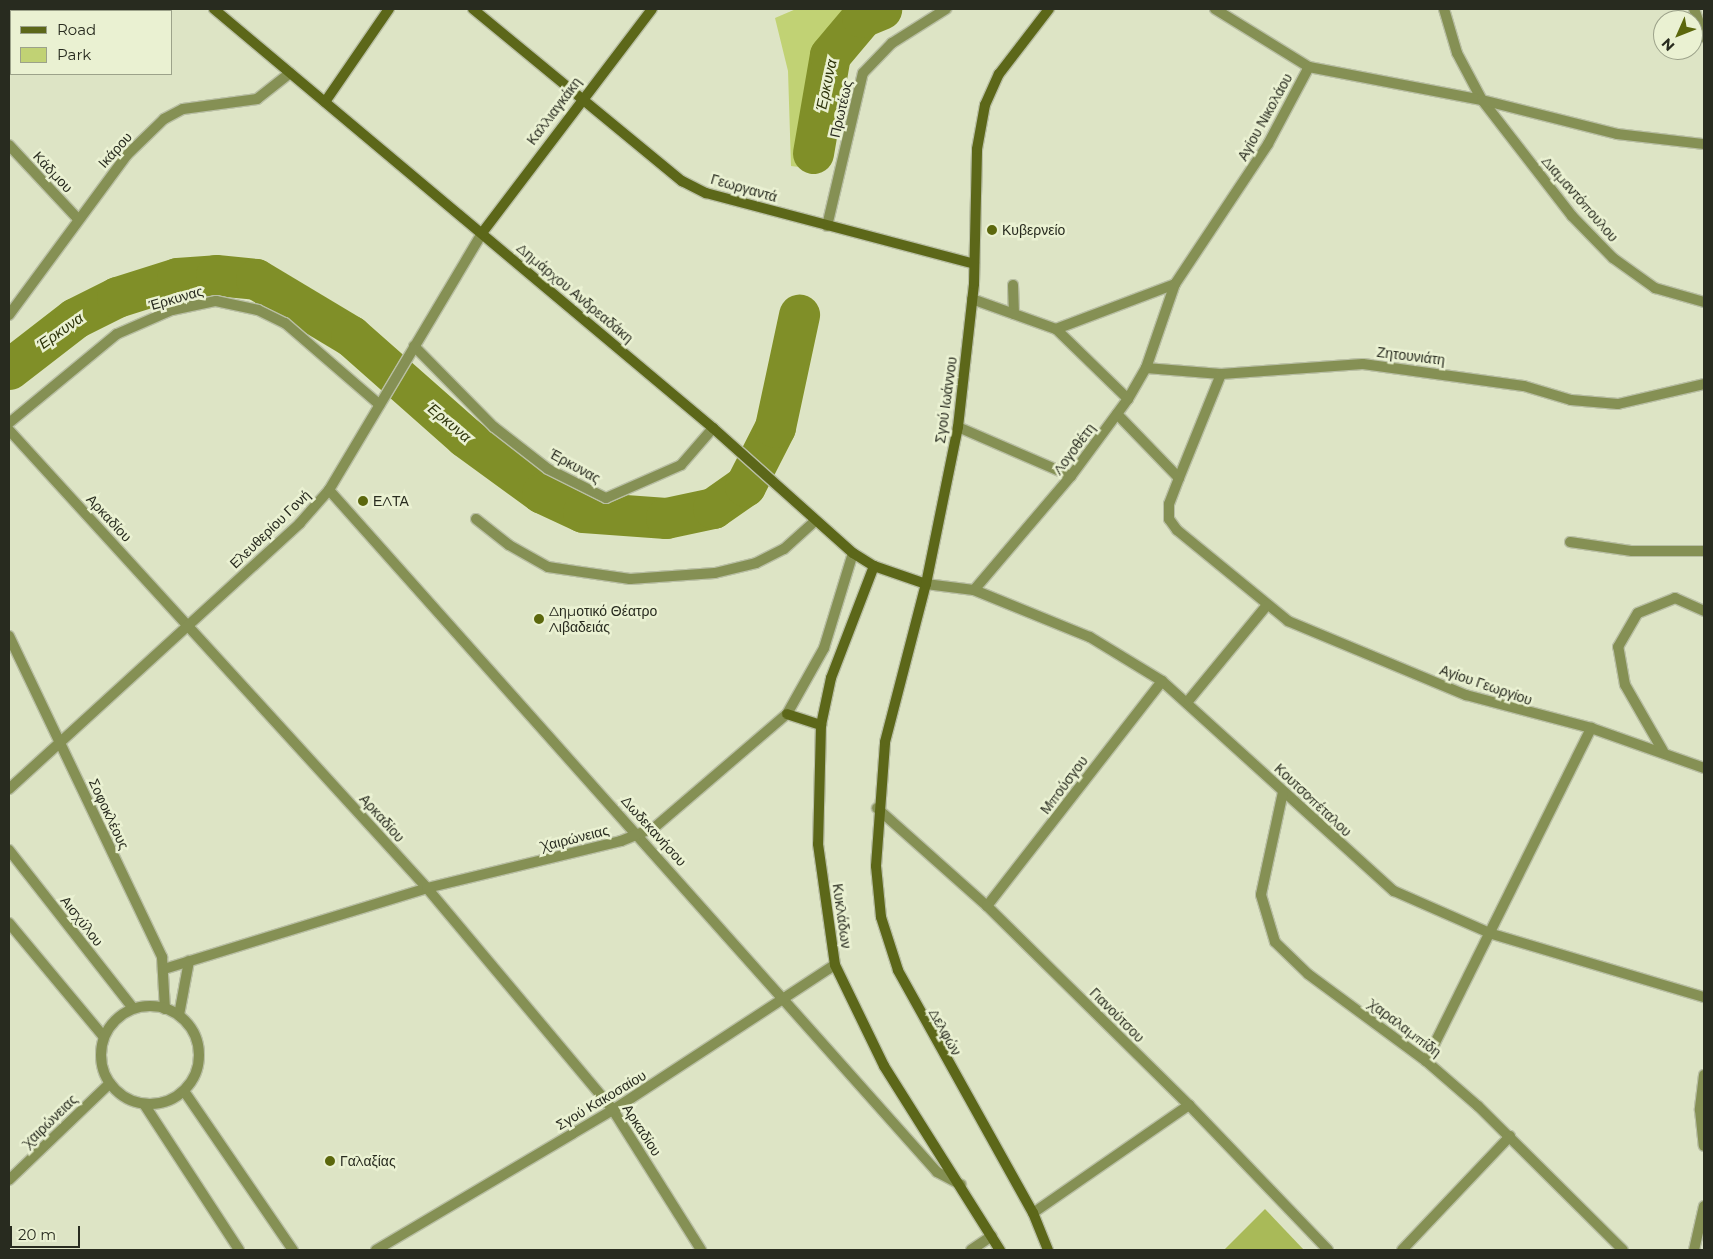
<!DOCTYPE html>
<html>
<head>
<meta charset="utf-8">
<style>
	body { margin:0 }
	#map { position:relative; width:1713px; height:1259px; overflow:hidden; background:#dde4c5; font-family:Montserrat,sans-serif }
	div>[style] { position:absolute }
	.green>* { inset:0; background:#c1d274 }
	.forest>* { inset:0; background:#a9ba58 }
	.river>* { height:41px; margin:-20.5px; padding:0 20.5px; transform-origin:20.5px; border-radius:20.5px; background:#808f28 }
	.roads { filter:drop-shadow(1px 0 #b9bfa4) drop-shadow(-1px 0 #b9bfa4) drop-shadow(0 1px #b9bfa4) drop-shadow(0 -1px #b9bfa4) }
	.street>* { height:10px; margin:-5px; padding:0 5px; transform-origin:5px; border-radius:5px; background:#859054 }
	.street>.ring { margin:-5px; padding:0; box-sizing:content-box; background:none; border:10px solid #859054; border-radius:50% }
	.secondary>* { height:10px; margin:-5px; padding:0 5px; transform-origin:5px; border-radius:5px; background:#5c6719 }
	.dots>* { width:14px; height:14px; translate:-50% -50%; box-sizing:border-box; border:2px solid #eaf1d2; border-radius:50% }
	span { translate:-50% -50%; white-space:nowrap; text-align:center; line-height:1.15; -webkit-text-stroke:5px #eaf1d2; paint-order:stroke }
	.street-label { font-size:14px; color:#282b1f }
	.poi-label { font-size:14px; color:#282b1f }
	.left { translate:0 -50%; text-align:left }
	.water-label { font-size:15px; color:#2e340a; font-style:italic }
	.frame { position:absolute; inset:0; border:10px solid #282b1f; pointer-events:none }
	.legend { position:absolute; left:10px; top:10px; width:162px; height:65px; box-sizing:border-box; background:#eaf1d2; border:1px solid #9ca28a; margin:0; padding:6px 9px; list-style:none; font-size:15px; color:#282b1f }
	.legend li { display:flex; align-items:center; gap:10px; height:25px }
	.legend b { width:25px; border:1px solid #9ca28a }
	.north { position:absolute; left:1653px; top:10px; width:50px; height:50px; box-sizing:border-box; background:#eaf1d2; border:1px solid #9ca28a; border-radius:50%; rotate:226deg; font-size:14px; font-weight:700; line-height:20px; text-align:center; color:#282b1f }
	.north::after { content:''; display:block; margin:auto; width:18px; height:22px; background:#5b670c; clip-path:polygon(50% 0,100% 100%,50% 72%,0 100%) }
	.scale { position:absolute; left:10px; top:1226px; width:70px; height:22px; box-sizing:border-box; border:2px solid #282b1f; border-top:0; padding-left:6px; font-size:15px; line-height:18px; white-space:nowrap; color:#282b1f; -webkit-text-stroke:4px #eaf1d2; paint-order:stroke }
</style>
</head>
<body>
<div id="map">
	<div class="green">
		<div style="clip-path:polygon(796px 9px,869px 9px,857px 14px,826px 53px,807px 168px,791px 166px,788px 71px,775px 18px)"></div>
	</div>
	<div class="forest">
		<div style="clip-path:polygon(1265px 1209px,1304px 1250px,1224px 1250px)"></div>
	</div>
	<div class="river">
		<div style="left:813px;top:153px;width:99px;rotate:-80.2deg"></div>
		<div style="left:830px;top:55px;width:50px;rotate:-49.9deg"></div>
		<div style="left:862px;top:17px;width:21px;rotate:-23deg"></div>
		<div style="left:9px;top:369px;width:83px;rotate:-37.7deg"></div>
		<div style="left:75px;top:318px;width:47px;rotate:-26.6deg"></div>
		<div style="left:117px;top:297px;width:63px;rotate:-17.6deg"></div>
		<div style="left:177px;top:278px;width:39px;rotate:-4deg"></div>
		<div style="left:216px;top:275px;width:40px;rotate:5.7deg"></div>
		<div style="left:256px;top:279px;width:111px;rotate:31deg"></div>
		<div style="left:351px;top:336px;width:152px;rotate:41.5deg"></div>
		<div style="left:465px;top:437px;width:95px;rotate:36deg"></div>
		<div style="left:542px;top:493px;width:45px;rotate:24.9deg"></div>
		<div style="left:583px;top:512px;width:83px;rotate:4.1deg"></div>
		<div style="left:666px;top:518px;width:48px;rotate:-12deg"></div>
		<div style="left:713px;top:508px;width:39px;rotate:-35deg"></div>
		<div style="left:745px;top:486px;width:66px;rotate:-63deg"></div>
		<div style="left:775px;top:427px;width:115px;rotate:-77.9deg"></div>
	</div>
	<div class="roads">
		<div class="street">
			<div style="left:1215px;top:9px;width:110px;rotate:31.7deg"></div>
			<div style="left:1444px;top:9px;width:46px;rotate:73.5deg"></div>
			<div style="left:1457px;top:53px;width:53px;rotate:62deg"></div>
			<div style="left:1482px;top:100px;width:147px;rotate:52.2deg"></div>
			<div style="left:1572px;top:216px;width:59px;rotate:45.7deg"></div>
			<div style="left:1613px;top:258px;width:52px;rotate:35.5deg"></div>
			<div style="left:1655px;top:288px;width:51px;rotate:15.9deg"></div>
			<div style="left:1694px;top:9px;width:30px;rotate:70deg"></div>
			<div style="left:9px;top:145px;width:100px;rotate:47deg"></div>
			<div style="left:827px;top:226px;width:157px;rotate:-76.8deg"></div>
			<div style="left:863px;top:73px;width:42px;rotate:-46deg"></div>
			<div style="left:892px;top:43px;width:64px;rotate:-32.2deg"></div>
			<div style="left:1013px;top:285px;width:29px;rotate:88deg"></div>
			<div style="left:972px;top:299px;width:89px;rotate:19.7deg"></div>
			<div style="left:1056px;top:329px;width:127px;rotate:-20.7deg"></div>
			<div style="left:1175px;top:284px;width:168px;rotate:-56.4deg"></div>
			<div style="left:1268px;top:144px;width:87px;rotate:-62deg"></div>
			<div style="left:1309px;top:67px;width:176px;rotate:10.8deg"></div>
			<div style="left:1482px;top:100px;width:139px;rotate:14.1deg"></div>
			<div style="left:1617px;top:134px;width:88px;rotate:6.6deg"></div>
			<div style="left:9px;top:315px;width:199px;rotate:-53.6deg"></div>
			<div style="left:127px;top:155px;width:52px;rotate:-44.2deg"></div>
			<div style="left:164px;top:119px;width:21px;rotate:-28deg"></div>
			<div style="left:183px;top:109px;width:75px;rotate:-7.7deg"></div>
			<div style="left:257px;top:99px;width:42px;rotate:-38.2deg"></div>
			<div style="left:414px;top:346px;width:114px;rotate:45.4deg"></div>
			<div style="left:494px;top:427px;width:68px;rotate:37.9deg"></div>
			<div style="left:548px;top:469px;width:65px;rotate:26.6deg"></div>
			<div style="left:606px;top:498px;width:82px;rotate:-23.7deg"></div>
			<div style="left:681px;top:465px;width:49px;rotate:-49.1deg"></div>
			<div style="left:1146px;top:368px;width:89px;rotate:-71deg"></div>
			<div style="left:1128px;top:399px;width:36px;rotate:-60deg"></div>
			<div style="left:1146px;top:368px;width:75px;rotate:4.6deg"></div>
			<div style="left:1221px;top:374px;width:142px;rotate:-4deg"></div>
			<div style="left:1363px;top:364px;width:162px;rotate:7.8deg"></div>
			<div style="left:1524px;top:386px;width:49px;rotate:16.6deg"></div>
			<div style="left:1571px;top:400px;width:47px;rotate:4.9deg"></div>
			<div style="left:1618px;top:404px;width:88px;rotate:-13.1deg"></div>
			<div style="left:1117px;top:414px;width:89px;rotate:45.9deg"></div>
			<div style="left:1179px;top:478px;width:28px;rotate:111deg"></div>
			<div style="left:1169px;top:504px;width:15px;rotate:90deg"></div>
			<div style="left:1169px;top:519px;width:14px;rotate:54deg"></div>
			<div style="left:1177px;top:530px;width:144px;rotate:39.3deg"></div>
			<div style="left:1288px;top:621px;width:193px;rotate:22.6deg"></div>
			<div style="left:1466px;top:695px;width:129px;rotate:14.8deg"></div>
			<div style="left:1591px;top:728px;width:120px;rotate:19.5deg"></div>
			<div style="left:9px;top:423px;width:140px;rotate:-39.5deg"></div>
			<div style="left:117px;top:334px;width:60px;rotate:-23.6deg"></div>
			<div style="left:172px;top:310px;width:45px;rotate:-11.6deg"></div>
			<div style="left:216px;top:301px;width:43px;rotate:12.1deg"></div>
			<div style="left:258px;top:310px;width:30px;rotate:26deg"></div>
			<div style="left:285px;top:323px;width:125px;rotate:40.8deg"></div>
			<div style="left:958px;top:427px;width:123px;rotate:23.4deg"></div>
			<div style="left:9px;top:430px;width:620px;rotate:47.61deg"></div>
			<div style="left:427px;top:888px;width:290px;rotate:50deg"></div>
			<div style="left:613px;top:1110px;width:165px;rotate:57.8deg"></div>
			<div style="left:1179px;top:478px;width:112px;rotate:-68deg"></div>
			<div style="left:329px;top:490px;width:914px;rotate:48.28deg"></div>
			<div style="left:937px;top:1172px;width:27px;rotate:28deg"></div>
			<div style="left:476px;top:519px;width:42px;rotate:38.2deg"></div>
			<div style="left:509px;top:545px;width:45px;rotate:29.4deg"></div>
			<div style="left:548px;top:567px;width:83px;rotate:8.3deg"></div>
			<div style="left:630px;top:579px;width:85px;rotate:-4deg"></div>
			<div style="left:715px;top:573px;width:42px;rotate:-13.7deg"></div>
			<div style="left:756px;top:563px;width:31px;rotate:-27deg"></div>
			<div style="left:784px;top:549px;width:42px;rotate:-42.1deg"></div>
			<div style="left:1570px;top:542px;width:63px;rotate:8.3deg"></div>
			<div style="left:1632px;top:551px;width:72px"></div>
			<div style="left:926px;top:584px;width:48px;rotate:7.1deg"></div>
			<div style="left:974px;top:590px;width:125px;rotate:22.1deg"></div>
			<div style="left:1090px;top:637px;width:84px;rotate:31.4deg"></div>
			<div style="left:1162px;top:681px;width:313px;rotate:42.2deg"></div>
			<div style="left:1394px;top:891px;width:107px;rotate:23.7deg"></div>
			<div style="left:1492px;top:934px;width:221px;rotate:16.6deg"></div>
			<div style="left:974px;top:590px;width:150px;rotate:-49.6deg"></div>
			<div style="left:1071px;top:476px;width:96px;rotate:-53.5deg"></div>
			<div style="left:1128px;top:399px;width:100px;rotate:-135.8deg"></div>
			<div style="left:9px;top:636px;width:356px;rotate:64.5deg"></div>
			<div style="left:162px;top:957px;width:52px;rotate:86.7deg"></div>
			<div style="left:1189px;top:700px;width:123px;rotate:-50.6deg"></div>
			<div style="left:1663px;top:751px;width:76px;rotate:-119.9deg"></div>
			<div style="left:1625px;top:685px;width:39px;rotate:-100deg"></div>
			<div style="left:1618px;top:647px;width:39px;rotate:-60deg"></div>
			<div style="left:1638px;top:613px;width:40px;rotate:-22deg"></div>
			<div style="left:1675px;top:598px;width:32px;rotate:24deg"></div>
			<div style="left:9px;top:789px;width:394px;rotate:-42.4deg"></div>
			<div style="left:300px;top:523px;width:44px;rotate:-48.7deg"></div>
			<div style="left:329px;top:490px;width:299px;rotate:-59.2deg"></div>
			<div style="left:1283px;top:792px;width:105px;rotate:102.1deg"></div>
			<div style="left:1261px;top:895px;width:49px;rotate:73.4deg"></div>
			<div style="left:1275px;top:942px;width:46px;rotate:44.1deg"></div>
			<div style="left:1308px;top:974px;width:147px;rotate:36.4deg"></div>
			<div style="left:1426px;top:1061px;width:69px;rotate:40.9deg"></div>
			<div style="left:1478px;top:1106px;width:204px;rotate:44.8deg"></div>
			<div style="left:877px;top:808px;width:147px;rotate:41.7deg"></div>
			<div style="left:987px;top:906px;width:284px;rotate:44.6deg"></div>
			<div style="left:1189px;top:1105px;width:201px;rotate:46.2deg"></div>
			<div style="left:9px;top:850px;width:201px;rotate:51.9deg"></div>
			<div style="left:987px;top:906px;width:285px;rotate:-52.1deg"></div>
			<div style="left:9px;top:923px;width:148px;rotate:50.2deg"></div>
			<div style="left:164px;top:969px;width:275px;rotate:-17.1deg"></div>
			<div style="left:427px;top:888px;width:200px;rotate:-13.6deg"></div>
			<div style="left:621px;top:841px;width:37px;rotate:-22deg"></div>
			<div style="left:655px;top:827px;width:174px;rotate:-40.6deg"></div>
			<div style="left:787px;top:714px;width:76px;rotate:-60.7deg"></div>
			<div style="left:824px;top:648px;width:99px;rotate:-73deg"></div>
			<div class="ring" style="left:101px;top:1006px;width:88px;height:88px"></div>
			<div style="left:179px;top:1015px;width:55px;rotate:-79.5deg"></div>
			<div style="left:1426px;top:1061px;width:372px;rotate:-63.6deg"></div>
			<div style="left:1704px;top:1075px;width:35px;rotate:97deg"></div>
			<div style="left:1700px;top:1110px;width:36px;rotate:84deg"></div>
			<div style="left:184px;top:1091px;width:193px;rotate:55.6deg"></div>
			<div style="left:144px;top:1104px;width:174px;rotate:56.9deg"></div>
			<div style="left:9px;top:1180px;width:140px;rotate:-43.8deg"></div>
			<div style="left:1033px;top:1213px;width:190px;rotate:-34.7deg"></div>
			<div style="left:376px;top:1250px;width:275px;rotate:-30.6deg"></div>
			<div style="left:613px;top:1110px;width:265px;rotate:-33.2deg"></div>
			<div style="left:971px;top:1250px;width:25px;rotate:-34deg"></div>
			<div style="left:1402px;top:1250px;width:157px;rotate:-46.5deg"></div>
			<div style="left:1694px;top:1250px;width:45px;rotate:-77.2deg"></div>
		</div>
		<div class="secondary">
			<div style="left:214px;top:9px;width:652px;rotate:40.02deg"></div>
			<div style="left:713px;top:428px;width:188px;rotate:41.8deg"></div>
			<div style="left:853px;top:553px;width:25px;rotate:32deg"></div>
			<div style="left:874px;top:566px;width:55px;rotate:19.1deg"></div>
			<div style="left:473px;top:9px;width:271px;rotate:39.5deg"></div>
			<div style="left:682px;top:181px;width:27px;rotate:27deg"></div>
			<div style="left:706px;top:193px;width:277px;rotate:14.8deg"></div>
			<div style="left:325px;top:102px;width:113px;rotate:-55.5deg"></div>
			<div style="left:482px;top:233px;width:281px;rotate:-52.8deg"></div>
			<div style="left:874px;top:566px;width:120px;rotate:111deg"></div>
			<div style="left:831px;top:678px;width:48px;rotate:102deg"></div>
			<div style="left:821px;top:725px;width:119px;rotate:91.4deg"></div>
			<div style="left:818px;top:844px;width:122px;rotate:82deg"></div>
			<div style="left:835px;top:965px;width:112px;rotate:64.1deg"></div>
			<div style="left:884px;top:1066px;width:218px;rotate:57.8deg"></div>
			<div style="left:787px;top:714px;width:36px;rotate:18deg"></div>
			<div style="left:1048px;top:1250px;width:40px;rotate:-112deg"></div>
			<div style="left:1033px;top:1213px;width:278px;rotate:-119.1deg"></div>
			<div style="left:898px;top:970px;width:56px;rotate:-107.8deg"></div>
			<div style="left:881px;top:917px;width:51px;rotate:-95.6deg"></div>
			<div style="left:876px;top:866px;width:124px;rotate:-85.8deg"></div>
			<div style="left:885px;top:742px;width:163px;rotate:-75.5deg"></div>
			<div style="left:926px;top:584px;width:160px;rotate:-78.5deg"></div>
			<div style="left:958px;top:427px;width:144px;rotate:-83.6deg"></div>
			<div style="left:974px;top:284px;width:135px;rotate:-88.7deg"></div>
			<div style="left:977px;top:149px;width:45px;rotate:-79.7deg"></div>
			<div style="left:985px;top:105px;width:34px;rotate:-66deg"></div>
			<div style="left:999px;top:74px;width:82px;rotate:-52.4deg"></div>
		</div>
	</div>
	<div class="dots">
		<div style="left:992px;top:230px;background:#5b670c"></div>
		<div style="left:363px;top:501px;background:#5b670c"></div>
		<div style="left:539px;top:619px;background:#5b670c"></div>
		<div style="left:330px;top:1161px;background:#5b670c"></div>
	</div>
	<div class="street-label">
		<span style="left:841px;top:109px;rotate:-77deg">Πρωτέως</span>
		<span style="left:554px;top:111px;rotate:-53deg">Καλλιαγκάκη</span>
		<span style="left:1265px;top:117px;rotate:-61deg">Αγίου Νικολάου</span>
		<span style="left:115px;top:150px;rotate:-48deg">Ικάρου</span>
		<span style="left:53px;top:172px;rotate:47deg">Κάδμου</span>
		<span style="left:744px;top:188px;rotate:16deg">Γεωργαντά</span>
		<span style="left:1580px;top:199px;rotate:49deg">Διαμαντόπουλου</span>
		<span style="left:575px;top:293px;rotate:40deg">Δημάρχου Ανδρεαδάκη</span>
		<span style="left:176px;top:298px;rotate:-16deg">Έρκυνας</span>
		<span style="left:1411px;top:356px;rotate:7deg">Ζητουνιάτη</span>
		<span style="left:946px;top:400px;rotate:-82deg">Σγού Ιωάννου</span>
		<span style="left:1074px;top:449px;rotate:-53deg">Λογοθέτη</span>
		<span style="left:575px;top:466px;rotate:29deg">Έρκυνας</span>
		<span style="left:109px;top:518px;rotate:47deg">Αρκαδίου</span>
		<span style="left:270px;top:529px;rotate:-44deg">Ελευθερίου Γονή</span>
		<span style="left:1486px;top:685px;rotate:19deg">Αγίου Γεωργίου</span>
		<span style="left:1064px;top:785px;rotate:-53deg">Μπούσγου</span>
		<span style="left:1313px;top:800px;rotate:43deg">Κουτσοπέταλου</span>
		<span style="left:109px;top:814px;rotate:65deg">Σοφοκλέους</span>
		<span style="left:382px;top:818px;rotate:48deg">Αρκαδίου</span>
		<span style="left:654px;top:831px;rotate:48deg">Δωδεκανήσου</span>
		<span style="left:575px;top:838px;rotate:-14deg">Χαιρώνειας</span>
		<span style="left:842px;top:916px;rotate:82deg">Κυκλάδων</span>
		<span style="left:82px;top:921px;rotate:52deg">Αισχύλου</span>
		<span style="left:1117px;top:1015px;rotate:45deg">Γιανούτσου</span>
		<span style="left:1405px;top:1028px;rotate:37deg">Χαραλαμπίδη</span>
		<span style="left:945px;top:1032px;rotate:61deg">Δελφών</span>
		<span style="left:601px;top:1100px;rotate:-31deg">Σγού Κακοσαίου</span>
		<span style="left:50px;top:1121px;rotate:-44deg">Χαιρώνειας</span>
		<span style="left:642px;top:1130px;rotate:57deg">Αρκαδίου</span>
	</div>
	<div class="poi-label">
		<span class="left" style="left:1002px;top:230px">Κυβερνείο</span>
		<span class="left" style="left:373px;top:501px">ΕΛΤΑ</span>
		<span class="left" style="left:549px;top:619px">Δημοτικό Θέατρο<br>Λιβαδειάς</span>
		<span class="left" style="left:340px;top:1161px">Γαλαξίας</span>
	</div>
	<div class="water-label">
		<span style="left:826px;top:85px;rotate:-78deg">Έρκυνα</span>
		<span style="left:60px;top:331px;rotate:-35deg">Έρκυνα</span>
		<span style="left:449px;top:422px;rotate:40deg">Έρκυνα</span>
	</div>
	<div class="frame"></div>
	<ul class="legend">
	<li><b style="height:6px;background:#5c6719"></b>Road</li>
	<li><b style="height:14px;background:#c1d274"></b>Park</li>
	</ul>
	<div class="north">N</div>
	<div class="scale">20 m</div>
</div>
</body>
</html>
